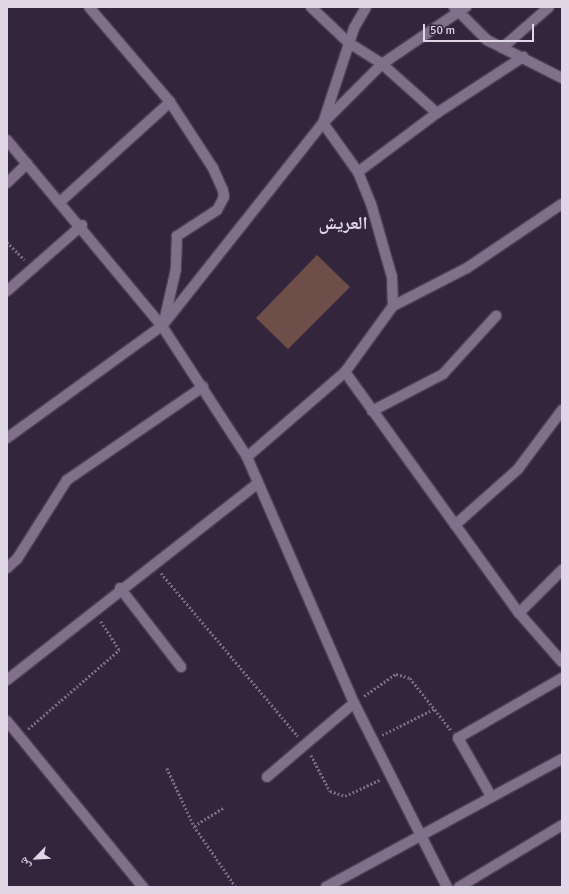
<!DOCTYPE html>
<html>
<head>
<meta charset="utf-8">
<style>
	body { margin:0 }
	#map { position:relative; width:569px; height:894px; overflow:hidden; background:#33263c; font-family:Signika,"Noto Naskh Arabic",sans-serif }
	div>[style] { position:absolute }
	.building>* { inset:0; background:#6d4e49 }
	.path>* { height:2.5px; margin-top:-1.25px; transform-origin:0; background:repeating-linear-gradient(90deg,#786d80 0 2px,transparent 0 4px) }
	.roads { filter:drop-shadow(1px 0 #4e4255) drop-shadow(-1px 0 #4e4255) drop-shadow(0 1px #4e4255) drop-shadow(0 -1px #4e4255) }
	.minor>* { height:10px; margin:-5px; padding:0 5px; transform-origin:5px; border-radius:5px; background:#807089 }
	span { translate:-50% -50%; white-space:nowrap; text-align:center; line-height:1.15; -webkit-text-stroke:3px #33263c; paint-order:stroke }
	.town-label { font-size:18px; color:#dfd7e5; font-weight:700 }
	.frame { position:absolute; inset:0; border:8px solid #dfd7e5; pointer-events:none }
	.north { position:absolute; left:16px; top:838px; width:40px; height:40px; -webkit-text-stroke:3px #33263c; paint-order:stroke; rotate:246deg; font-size:11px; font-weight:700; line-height:16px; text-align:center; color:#dfd7e5 }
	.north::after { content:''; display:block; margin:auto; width:14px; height:18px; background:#dfd7e5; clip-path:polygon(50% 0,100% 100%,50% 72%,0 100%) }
	.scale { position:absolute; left:423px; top:24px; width:111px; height:18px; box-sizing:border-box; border:2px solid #dfd7e5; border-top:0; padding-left:5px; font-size:12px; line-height:14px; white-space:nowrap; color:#dfd7e5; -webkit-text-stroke:3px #33263c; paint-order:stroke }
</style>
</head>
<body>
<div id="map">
	<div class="building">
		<div style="clip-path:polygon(317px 255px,350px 287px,288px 349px,256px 318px)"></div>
	</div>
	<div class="path">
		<div style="left:7px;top:242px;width:25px;rotate:45deg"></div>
		<div style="left:161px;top:573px;width:213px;rotate:50deg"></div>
		<div style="left:364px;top:696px;width:39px;rotate:-35deg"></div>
		<div style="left:396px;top:674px;width:15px;rotate:16deg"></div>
		<div style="left:410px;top:678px;width:66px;rotate:51.7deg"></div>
		<div style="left:28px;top:729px;width:121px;rotate:-41deg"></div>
		<div style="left:119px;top:650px;width:35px;rotate:-123deg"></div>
		<div style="left:382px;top:735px;width:58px;rotate:-26.6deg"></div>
		<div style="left:311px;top:755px;width:41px;rotate:62.2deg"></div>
		<div style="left:330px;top:791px;width:16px;rotate:18deg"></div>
		<div style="left:345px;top:796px;width:38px;rotate:-25deg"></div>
		<div style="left:167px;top:768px;width:64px;rotate:65deg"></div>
		<div style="left:194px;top:826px;width:74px;rotate:55.5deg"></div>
		<div style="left:194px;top:826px;width:36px;rotate:-32deg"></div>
	</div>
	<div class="roads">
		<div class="minor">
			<div style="left:89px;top:7px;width:125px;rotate:49.5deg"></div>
			<div style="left:170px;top:102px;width:79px;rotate:56.9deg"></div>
			<div style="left:213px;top:168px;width:24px;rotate:66deg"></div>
			<div style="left:223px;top:190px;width:7px;rotate:82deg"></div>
			<div style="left:224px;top:197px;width:15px;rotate:118deg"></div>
			<div style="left:217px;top:210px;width:48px;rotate:147deg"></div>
			<div style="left:177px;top:236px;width:33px;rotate:92deg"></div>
			<div style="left:176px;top:269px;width:49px;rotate:102.9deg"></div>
			<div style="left:311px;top:7px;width:52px;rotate:43.5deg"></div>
			<div style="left:349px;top:43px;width:39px;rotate:32deg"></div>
			<div style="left:382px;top:64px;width:74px;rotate:41.7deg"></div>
			<div style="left:454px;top:7px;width:47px;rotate:45deg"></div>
			<div style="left:487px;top:40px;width:84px;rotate:26.9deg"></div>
			<div style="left:502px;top:48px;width:62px;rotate:-41.1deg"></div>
			<div style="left:323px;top:123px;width:100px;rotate:-71.9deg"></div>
			<div style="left:354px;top:28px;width:24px;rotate:-60deg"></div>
			<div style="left:7px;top:140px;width:242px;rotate:50.2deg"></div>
			<div style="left:162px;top:326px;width:156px;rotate:57deg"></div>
			<div style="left:247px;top:457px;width:268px;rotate:66.5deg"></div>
			<div style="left:354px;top:703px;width:206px;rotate:63.2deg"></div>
			<div style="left:358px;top:172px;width:99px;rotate:-36.8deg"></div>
			<div style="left:437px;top:113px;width:103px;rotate:-33.1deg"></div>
			<div style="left:7px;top:183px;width:28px;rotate:-44deg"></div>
			<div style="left:61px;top:201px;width:147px;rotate:-42.2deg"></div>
			<div style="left:7px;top:291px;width:100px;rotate:-41.3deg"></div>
			<div style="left:393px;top:306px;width:83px;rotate:-27.2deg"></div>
			<div style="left:467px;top:268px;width:115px;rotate:-34deg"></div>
			<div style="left:345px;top:372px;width:297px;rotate:54.2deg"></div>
			<div style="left:519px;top:613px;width:65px;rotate:48.7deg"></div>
			<div style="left:372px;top:411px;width:80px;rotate:-27.5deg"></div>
			<div style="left:443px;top:374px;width:79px;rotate:-47.6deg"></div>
			<div style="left:7px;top:438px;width:191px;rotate:-35.9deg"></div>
			<div style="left:162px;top:326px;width:259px;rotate:-51.6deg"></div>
			<div style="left:323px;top:123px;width:83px;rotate:-45deg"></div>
			<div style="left:382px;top:64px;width:102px;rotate:-34.2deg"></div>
			<div style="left:247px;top:457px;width:130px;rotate:-40.9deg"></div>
			<div style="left:345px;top:372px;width:82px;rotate:-54deg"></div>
			<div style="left:393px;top:306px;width:29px;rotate:-92deg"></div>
			<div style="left:392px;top:277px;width:76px;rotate:-106deg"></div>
			<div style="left:371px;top:204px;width:35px;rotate:-112deg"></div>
			<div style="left:358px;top:172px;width:60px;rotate:-125.5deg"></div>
			<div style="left:455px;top:525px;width:84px;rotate:-41.6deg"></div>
			<div style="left:518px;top:469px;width:74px;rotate:-53.3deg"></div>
			<div style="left:7px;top:568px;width:13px;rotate:-42deg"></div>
			<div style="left:17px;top:559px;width:93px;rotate:-57.7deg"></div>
			<div style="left:67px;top:480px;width:165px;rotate:-34.4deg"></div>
			<div style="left:120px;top:588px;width:100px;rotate:52.3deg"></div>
			<div style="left:519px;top:613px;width:61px;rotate:-45deg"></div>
			<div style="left:7px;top:680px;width:318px;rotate:-38.1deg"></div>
			<div style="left:7px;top:721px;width:215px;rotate:50.7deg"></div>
			<div style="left:267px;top:777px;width:114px;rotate:-40.4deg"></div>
			<div style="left:491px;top:796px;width:67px;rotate:-119.6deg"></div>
			<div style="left:458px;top:738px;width:120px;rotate:-30deg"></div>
			<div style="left:326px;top:887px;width:268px;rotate:-28.5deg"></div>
			<div style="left:459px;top:887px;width:120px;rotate:-31deg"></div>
		</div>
	</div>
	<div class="town-label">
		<span style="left:343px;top:223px">العريش</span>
	</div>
	<div class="frame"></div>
	<div class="north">ش</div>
	<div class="scale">50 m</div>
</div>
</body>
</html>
